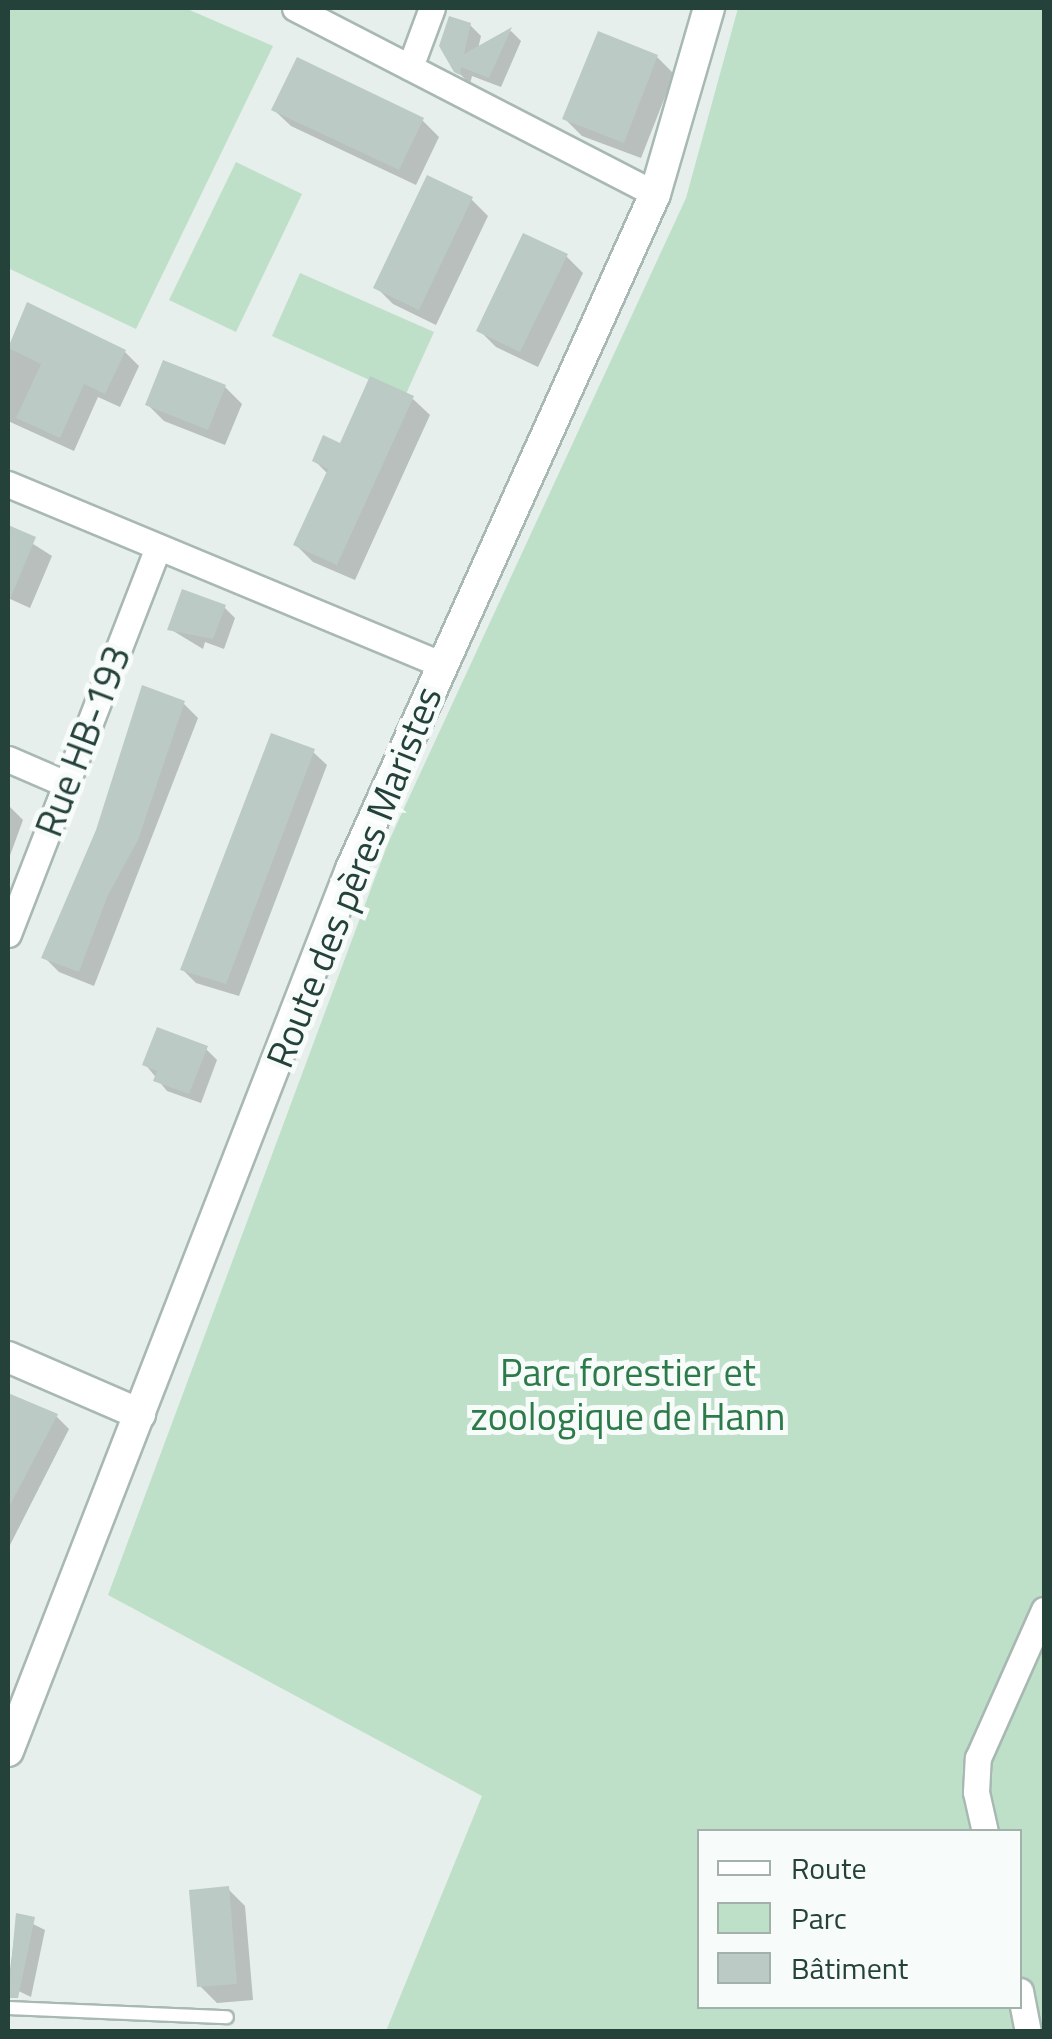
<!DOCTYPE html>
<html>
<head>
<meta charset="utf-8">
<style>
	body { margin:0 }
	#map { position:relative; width:1052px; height:2039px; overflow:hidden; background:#e6efeb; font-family:"Titillium Web",sans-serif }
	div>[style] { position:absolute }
	.green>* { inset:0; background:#bfe0c8 }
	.shadow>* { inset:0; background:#0003 }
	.building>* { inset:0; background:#bbcac4 }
	.roads { filter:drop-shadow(2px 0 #a8b8b2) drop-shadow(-2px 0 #a8b8b2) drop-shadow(0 2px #a8b8b2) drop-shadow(0 -2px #a8b8b2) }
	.service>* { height:12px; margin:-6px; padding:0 6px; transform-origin:6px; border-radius:6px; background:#fff }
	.minor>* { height:25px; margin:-12.5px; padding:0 12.5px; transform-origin:12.5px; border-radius:12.5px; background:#fff }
	.tertiary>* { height:30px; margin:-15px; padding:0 15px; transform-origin:15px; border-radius:15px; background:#fff }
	span { translate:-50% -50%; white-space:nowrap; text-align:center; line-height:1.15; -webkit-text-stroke:10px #f7fbf9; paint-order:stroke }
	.street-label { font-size:38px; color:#24423a }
	.park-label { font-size:38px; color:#2d7a4b }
	.frame { position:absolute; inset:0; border:10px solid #24423a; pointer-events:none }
	.legend { position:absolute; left:697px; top:1829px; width:325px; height:180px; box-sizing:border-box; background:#f7fbf9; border:2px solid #a3b1ad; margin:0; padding:12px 18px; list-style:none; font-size:30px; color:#24423a }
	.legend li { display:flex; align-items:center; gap:20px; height:50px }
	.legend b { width:50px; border:2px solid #a3b1ad }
</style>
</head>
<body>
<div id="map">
	<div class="green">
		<div style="clip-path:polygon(8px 8px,185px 8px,273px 46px,136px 329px,8px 268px)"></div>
		<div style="clip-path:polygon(evenodd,738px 8px,1044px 8px,1044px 2031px,386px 2031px,482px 1796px,108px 1595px,388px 843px,686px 198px,738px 8px,700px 1832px,1020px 1832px,1020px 2006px,700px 2006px,700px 1832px)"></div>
		<div style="clip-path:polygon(236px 162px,302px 194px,236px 332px,169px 300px)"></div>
		<div style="clip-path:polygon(300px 273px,434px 332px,405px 396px,272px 336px)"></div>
	</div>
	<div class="shadow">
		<div style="clip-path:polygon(470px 25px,481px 36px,478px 49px,511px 31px,521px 41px,501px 87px,472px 76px,470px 84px,456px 70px)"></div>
		<div style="clip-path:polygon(657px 57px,674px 74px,641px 158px,582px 136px,565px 119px)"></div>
		<div style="clip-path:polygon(274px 110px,422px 120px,439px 137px,416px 185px,291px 126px)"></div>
		<div style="clip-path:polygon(471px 199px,488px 216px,436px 325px,393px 304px,376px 287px)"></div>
		<div style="clip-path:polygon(566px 256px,583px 273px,538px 367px,496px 347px,479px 330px)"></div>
		<div style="clip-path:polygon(28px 306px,125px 352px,139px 366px,120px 407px,98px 397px,74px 451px,8px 421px,8px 349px)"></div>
		<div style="clip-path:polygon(225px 387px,242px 404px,225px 445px,164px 421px,147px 404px)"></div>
		<div style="clip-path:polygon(413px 399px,430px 415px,355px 580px,313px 562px,296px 545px,328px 474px,315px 461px)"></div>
		<div style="clip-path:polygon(8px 528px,52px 556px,30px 608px,8px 598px)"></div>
		<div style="clip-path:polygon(224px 607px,235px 618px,224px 649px,205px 642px,203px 649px,170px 629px)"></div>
		<div style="clip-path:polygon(183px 703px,198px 718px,94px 986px,59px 972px,44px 957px)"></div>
		<div style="clip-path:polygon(313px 752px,327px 765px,239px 996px,196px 983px,183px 970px)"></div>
		<div style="clip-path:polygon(8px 805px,23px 820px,8px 861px)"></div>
		<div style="clip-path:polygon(206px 1049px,217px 1060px,201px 1103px,167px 1091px,145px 1064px)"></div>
		<div style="clip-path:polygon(8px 1396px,56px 1416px,69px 1429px,8px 1549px)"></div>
		<div style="clip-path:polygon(228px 1889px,245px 1906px,253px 2000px,217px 2003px,200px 1986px)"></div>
		<div style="clip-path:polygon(17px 1916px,45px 1930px,31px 1997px,8px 1986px)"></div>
	</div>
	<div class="building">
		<div style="clip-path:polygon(449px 16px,471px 23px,464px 54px,512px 27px,489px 78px,461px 67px,460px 75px,454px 72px,439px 46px)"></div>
		<div style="clip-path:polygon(598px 31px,658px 55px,624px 143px,562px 119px)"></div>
		<div style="clip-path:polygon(297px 57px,424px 118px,399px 170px,271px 110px)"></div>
		<div style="clip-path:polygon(427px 175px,473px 197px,419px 310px,373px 288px)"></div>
		<div style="clip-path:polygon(523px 233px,568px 254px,520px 352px,476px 331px)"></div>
		<div style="clip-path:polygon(27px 302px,126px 350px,105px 394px,84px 384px,60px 438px,16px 418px,41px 364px,8px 348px)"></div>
		<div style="clip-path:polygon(163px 360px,226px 385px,208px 430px,145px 405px)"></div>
		<div style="clip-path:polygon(370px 376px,414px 396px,337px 565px,293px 545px,328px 469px,312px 461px,323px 435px,340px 443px)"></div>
		<div style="clip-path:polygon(8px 525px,36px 537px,8px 604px)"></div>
		<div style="clip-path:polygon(182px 589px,226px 605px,213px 639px,167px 630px)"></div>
		<div style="clip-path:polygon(142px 685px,185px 701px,138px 840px,107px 897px,79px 972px,41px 958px,96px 830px)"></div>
		<div style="clip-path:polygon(271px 733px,315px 749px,226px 984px,180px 970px)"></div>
		<div style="clip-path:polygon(157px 1027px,208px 1046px,189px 1094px,153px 1081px,157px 1071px,142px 1065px)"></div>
		<div style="clip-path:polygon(8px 1393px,58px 1414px,8px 1509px)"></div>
		<div style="clip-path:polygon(229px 1886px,237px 1984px,197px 1987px,189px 1890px)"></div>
		<div style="clip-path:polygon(16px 1913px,35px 1917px,18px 1998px,8px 1998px)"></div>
	</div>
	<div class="roads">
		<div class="service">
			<div style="left:8px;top:2008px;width:219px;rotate:2.4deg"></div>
		</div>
		<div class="minor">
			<div style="left:295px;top:8px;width:405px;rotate:27.3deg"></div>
			<div style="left:410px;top:67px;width:63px;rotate:-69.6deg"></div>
			<div style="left:8px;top:484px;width:469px;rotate:22.6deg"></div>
			<div style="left:8px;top:759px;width:63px;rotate:23.3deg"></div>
			<div style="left:8px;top:934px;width:415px;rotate:-68.8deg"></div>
			<div style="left:985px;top:1832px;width:41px;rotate:-102.7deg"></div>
			<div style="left:976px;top:1792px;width:34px;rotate:-87deg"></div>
			<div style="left:978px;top:1758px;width:162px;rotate:-66deg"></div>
			<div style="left:1020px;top:1991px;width:42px;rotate:79deg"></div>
		</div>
		<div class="tertiary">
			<div style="left:8px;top:1357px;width:144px;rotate:23.4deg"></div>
			<div style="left:8px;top:1751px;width:946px;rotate:-68.75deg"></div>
			<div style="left:351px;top:869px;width:740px;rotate:-65.75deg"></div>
			<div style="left:655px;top:194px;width:194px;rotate:-73.8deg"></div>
		</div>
	</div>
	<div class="street-label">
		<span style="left:83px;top:741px;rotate:-69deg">Rue HB-193</span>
		<span style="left:354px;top:877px;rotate:-68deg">Route des pères Maristes</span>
	</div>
	<div class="park-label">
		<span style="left:628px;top:1395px">Parc forestier et<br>zoologique de Hann</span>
	</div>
	<div class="frame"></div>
	<ul class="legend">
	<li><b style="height:12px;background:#fff"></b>Route</li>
	<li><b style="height:28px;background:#bfe0c8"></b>Parc</li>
	<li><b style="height:28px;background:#bbcac4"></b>Bâtiment</li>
	</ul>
</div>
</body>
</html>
